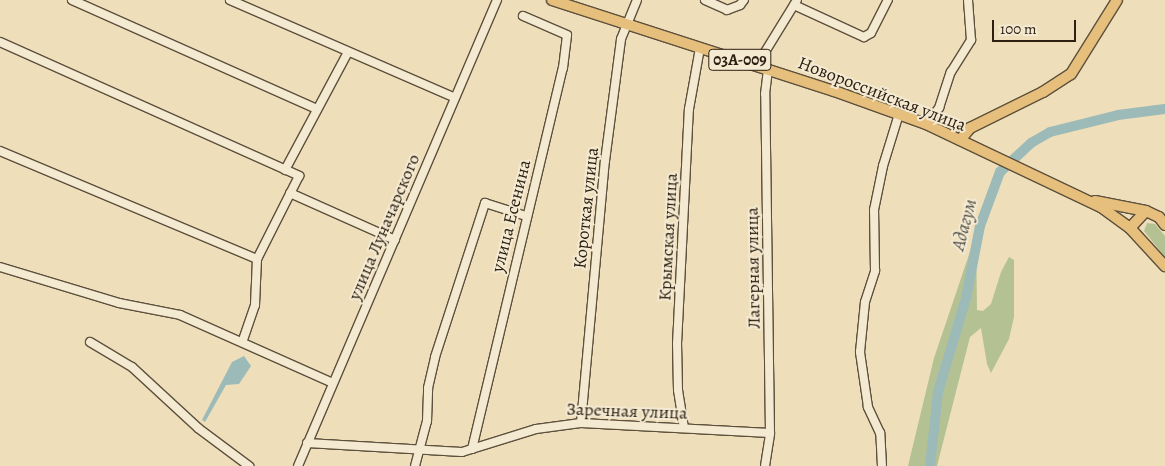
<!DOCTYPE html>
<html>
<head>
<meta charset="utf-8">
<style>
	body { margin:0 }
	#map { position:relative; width:1165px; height:466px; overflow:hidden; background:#eedeba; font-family:Alegreya,serif }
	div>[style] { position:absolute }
	.green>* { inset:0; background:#b4c293 }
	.water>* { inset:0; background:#9cbbb8 }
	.river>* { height:10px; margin:-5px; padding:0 5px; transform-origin:5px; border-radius:5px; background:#9cbbb8 }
	.roads { filter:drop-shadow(1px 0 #5d503c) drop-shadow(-1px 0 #5d503c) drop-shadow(0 1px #5d503c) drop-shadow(0 -1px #5d503c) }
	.minor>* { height:8px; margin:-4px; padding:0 4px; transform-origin:4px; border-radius:4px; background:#f4ead2 }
	.major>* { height:10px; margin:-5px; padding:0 5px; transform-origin:5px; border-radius:5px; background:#e7bf7d }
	span { translate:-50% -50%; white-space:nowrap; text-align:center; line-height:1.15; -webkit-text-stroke:4px #f4ead2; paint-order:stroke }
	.shield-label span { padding:1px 4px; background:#f4ead2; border:1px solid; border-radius:4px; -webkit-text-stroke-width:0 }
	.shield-label { font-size:16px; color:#2d2012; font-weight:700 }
	.street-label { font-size:18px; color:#2d2012 }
	.water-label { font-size:19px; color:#4e4e44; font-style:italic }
	.scale { position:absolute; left:992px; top:20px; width:84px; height:22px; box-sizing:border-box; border:2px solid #2d2012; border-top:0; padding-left:6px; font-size:15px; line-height:18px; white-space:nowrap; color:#2d2012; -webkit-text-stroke:4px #f4ead2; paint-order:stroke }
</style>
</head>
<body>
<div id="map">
	<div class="green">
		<div style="clip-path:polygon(1147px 223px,1155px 224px,1165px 236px,1165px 257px,1144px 231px)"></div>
		<div style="clip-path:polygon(976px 234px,977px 310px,983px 311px,991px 304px,1001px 272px,1009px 257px,1014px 260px,1014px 317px,1009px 339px,991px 373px,987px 364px,981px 328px,970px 337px,937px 466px,908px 466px,934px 358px)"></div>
	</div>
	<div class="water">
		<div style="clip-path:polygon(244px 356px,251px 366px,239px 384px,226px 385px,205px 422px,202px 420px,232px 362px)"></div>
	</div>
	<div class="river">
		<div style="left:930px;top:466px;width:74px;rotate:-83.8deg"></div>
		<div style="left:938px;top:392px;width:98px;rotate:-73.4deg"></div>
		<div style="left:966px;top:298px;width:73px;rotate:-79deg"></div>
		<div style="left:980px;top:226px;width:58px;rotate:-69.7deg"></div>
		<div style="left:1000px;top:172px;width:42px;rotate:-43.1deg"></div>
		<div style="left:1031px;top:143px;width:22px;rotate:-30deg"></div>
		<div style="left:1050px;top:132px;width:70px;rotate:-14deg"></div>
		<div style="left:1118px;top:115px;width:47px;rotate:-7.3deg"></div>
	</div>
	<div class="roads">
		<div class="minor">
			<div style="left:72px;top:0;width:268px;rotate:24deg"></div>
			<div style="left:230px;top:0;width:245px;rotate:23.5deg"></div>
			<div style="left:705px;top:0;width:24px;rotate:24deg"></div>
			<div style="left:727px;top:10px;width:14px;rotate:-21deg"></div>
			<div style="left:740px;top:5px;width:6px;rotate:-51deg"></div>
			<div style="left:794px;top:5px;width:77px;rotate:24.6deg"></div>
			<div style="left:864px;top:37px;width:8px;rotate:-30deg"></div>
			<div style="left:871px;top:33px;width:37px;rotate:-63deg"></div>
			<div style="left:0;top:42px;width:328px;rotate:24.1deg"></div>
			<div style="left:299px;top:176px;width:93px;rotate:116.8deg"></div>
			<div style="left:257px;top:259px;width:46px;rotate:92.5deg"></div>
			<div style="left:255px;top:305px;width:39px;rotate:109deg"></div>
			<div style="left:757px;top:65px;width:76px;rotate:-58.4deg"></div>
			<div style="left:926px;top:124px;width:21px;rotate:-51deg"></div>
			<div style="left:939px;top:108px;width:38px;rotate:-72deg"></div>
			<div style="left:951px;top:72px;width:38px;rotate:-58deg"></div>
			<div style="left:971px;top:40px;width:40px;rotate:-94.3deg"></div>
			<div style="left:0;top:151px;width:279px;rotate:22.8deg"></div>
			<div style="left:285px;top:170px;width:134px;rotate:-61.9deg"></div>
			<div style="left:290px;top:193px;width:115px;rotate:24.1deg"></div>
			<div style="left:0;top:267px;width:124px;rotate:16.8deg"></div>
			<div style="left:119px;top:303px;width:62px;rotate:11.1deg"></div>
			<div style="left:180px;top:315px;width:167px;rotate:24deg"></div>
			<div style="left:90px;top:342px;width:49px;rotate:30.8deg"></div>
			<div style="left:132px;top:367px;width:90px;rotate:42.7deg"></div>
			<div style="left:198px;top:428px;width:64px;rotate:36.7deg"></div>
			<div style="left:581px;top:423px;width:263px;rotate:-84.8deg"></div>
			<div style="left:605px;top:161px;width:123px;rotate:-82.5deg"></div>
			<div style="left:621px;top:39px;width:42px;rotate:-67.7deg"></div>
			<div style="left:684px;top:428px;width:38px;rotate:-99deg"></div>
			<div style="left:678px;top:390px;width:46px;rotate:-91.2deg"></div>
			<div style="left:677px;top:344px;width:235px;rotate:-87.1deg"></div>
			<div style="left:689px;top:109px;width:62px;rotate:-79.8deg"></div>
			<div style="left:307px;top:443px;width:155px;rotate:3.3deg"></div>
			<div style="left:462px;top:452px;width:77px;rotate:-17.3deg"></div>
			<div style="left:536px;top:429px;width:45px;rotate:-7.6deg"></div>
			<div style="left:581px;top:423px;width:189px;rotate:3deg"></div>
			<div style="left:472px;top:449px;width:392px;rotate:-76.6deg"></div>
			<div style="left:563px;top:68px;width:33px;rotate:-83deg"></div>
			<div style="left:567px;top:35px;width:48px;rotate:-156.6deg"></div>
			<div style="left:298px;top:466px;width:507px;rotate:-66.88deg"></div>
			<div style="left:415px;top:466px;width:47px;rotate:-75.1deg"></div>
			<div style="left:427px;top:421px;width:33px;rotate:-88deg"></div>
			<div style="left:428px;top:388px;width:32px;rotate:-77deg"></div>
			<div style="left:435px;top:357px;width:162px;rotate:-72deg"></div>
			<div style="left:485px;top:203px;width:43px;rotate:17.6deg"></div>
			<div style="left:765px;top:466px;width:33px;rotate:-81deg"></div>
			<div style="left:770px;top:433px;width:339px;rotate:-90.8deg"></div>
			<div style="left:765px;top:94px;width:25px;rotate:-83deg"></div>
			<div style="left:882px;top:466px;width:33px;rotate:-93deg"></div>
			<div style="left:880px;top:433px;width:29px;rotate:-115deg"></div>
			<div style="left:868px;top:407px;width:56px;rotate:-98.3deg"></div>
			<div style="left:860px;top:352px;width:50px;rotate:-84.3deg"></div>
			<div style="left:865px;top:302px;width:33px;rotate:-72deg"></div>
			<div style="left:875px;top:271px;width:61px;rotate:-90.9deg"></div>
			<div style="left:874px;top:210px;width:45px;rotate:-78.4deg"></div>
			<div style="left:883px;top:166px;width:54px;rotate:-72.9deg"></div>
		</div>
		<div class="major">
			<div style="left:552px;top:0;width:296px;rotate:17.9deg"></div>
			<div style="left:834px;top:91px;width:98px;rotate:19.7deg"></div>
			<div style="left:926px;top:124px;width:194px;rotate:25.4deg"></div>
			<div style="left:1101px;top:207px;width:36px;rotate:36deg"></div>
			<div style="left:1130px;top:228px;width:52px;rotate:47.4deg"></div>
			<div style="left:960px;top:140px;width:16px;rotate:-50deg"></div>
			<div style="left:970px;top:128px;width:81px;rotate:-26.3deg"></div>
			<div style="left:1043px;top:92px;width:33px;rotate:-33deg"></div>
			<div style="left:1071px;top:74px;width:87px;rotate:-58.1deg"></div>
			<div style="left:1095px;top:201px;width:52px;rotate:11.1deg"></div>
			<div style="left:1146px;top:211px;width:14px;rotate:25deg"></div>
			<div style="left:1159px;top:217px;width:10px;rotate:53deg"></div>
			<div style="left:1130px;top:228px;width:23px;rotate:-47deg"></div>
		</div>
	</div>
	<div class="shield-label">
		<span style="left:740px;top:60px">03А-009</span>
	</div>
	<div class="street-label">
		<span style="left:882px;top:94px;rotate:21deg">Новороссийская улица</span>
		<span style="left:586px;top:208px;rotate:-84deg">Короткая улица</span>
		<span style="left:511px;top:216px;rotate:-76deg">улица Есенина</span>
		<span style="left:384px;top:227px;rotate:-67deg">улица Луначарского</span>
		<span style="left:668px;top:237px;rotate:-87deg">Крымская улица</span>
		<span style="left:753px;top:268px;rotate:-91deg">Лагерная улица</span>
		<span style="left:627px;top:411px;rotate:2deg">Заречная улица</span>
	</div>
	<div class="water-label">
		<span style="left:965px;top:225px;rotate:-75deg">Адагум</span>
	</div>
	<div class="scale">100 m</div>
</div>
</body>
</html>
